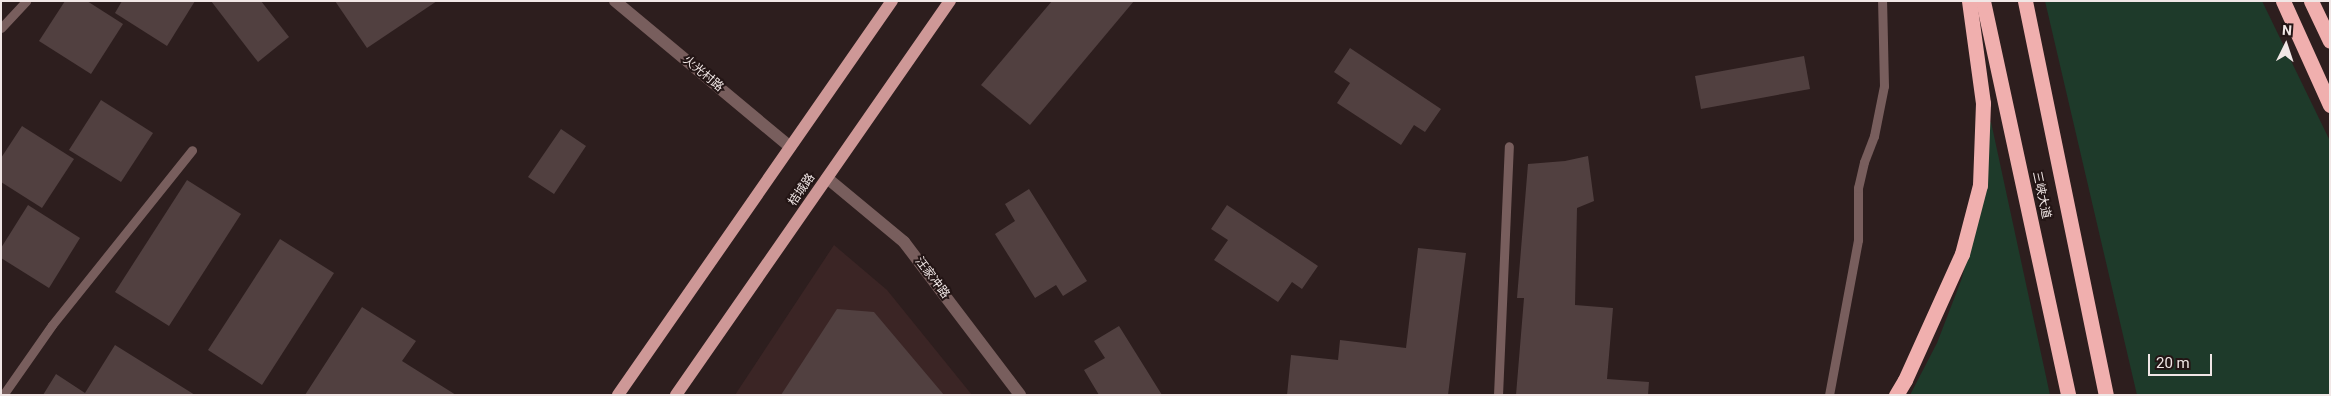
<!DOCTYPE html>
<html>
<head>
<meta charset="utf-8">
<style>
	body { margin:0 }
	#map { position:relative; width:2331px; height:396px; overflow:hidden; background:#2d1e1e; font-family:Roboto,"Noto Sans SC",sans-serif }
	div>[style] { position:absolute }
	.built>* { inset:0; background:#3b2525 }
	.green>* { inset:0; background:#1e3a2a }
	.building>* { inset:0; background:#514040 }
	.service>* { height:9px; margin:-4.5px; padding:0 4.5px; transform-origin:4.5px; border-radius:4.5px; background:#785e5d }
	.tertiary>* { height:12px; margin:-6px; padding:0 6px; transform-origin:6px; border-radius:6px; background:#785e5d }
	.primary>* { height:12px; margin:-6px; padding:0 6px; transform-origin:6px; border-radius:6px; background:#ce9897 }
	.motorway>* { height:15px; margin:-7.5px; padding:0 7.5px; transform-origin:7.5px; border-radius:7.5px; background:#f0afae }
	span { translate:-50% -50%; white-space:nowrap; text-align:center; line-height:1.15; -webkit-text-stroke:4px #231515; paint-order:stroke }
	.street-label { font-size:12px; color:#f1e7e6 }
	.frame { position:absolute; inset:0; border:2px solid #f1e7e6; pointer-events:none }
	.north { position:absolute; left:2261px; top:20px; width:50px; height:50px; -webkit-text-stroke:4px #231515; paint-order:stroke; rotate:4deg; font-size:14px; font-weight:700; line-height:20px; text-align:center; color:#f1e7e6 }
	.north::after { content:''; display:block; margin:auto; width:18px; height:22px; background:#f1e7e6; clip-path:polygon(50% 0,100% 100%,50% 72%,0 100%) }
	.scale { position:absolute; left:2148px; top:354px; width:64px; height:22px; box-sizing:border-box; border:2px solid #f1e7e6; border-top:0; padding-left:6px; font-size:15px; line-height:18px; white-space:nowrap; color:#f1e7e6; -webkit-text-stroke:4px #231515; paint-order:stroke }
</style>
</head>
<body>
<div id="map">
	<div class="built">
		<div style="clip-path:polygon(834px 245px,887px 290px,972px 395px,735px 395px)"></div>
	</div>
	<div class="green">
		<div style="clip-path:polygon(2045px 1px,2262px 1px,2330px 141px,2330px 395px,2137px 395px)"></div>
		<div style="clip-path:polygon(1991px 122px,2050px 395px,1910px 395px,1937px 343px,1962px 278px,1983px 190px,1986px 123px)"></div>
	</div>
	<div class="building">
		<div style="clip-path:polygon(65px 1px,87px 1px,123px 24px,91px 74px,39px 41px)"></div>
		<div style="clip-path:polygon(122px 1px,195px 1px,167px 46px,115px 13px)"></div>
		<div style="clip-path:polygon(211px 1px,261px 1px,289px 37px,258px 62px)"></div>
		<div style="clip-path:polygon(335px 1px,437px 1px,367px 48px)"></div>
		<div style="clip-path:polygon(1052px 1px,1134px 1px,1030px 125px,981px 85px)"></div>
		<div style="clip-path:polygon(1350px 48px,1441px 109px,1425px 132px,1414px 125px,1401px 145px,1337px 103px,1350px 83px,1334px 72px)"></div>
		<div style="clip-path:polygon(1804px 56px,1810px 89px,1701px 109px,1695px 76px)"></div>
		<div style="clip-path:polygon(101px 100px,153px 133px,121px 182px,69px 150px)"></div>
		<div style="clip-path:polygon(22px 126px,74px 159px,42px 208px,1px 182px,1px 158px)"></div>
		<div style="clip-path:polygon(561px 129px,586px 146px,554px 194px,528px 177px)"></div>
		<div style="clip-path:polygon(1588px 156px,1594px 201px,1577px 208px,1575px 305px,1613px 308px,1607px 379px,1649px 382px,1648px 395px,1516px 395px,1524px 298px,1517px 298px,1528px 164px,1565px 161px)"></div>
		<div style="clip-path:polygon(187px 180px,241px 214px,169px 326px,115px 292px)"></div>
		<div style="clip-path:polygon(1029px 189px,1087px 281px,1063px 296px,1056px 285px,1035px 298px,995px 234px,1015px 221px,1005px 204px)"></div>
		<div style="clip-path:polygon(28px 205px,80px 238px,49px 288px,1px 258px,1px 248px)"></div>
		<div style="clip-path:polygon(1227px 205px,1318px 266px,1302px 289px,1292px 282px,1278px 302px,1214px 260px,1228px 240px,1211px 229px)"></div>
		<div style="clip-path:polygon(280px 239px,334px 273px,262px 385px,208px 350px)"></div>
		<div style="clip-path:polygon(1418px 248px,1466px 253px,1448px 395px,1287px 395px,1291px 355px,1338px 360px,1340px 340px,1406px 348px)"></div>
		<div style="clip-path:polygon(362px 307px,416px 341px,402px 361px,456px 395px,305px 395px)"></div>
		<div style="clip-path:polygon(837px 309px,874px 312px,944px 395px,781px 395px)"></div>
		<div style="clip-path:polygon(1119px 326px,1162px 395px,1099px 395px,1084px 370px,1105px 358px,1094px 341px)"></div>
		<div style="clip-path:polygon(115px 345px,195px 395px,43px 395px,56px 374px,85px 393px)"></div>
	</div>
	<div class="service">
		<div style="left:1px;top:28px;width:37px;rotate:-47deg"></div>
		<div style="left:3px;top:395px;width:85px;rotate:-55deg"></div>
		<div style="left:52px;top:325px;width:224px;rotate:-51.3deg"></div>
		<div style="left:1498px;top:395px;width:249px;rotate:-87.5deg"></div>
		<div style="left:1829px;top:395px;width:158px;rotate:-79.4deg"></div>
		<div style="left:1858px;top:240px;width:52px;rotate:-90deg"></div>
		<div style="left:1858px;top:188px;width:27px;rotate:-77deg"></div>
		<div style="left:1864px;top:162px;width:28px;rotate:-69deg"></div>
		<div style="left:1874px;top:136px;width:51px;rotate:-78.7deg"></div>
		<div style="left:1884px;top:86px;width:85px;rotate:-91.3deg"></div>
	</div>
	<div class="tertiary">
		<div style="left:615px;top:1px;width:228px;rotate:39.8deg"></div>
		<div style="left:827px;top:178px;width:100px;rotate:39.7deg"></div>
		<div style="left:904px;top:242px;width:192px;rotate:52.8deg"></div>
	</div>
	<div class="primary">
		<div style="left:618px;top:395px;width:480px;rotate:-55.2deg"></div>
		<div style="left:676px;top:395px;width:480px;rotate:-55.2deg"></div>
	</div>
	<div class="motorway">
		<div style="left:1983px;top:1px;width:403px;rotate:77.8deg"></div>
		<div style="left:2025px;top:1px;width:402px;rotate:78.4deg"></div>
		<div style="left:2283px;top:1px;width:114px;rotate:65.7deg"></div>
		<div style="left:2311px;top:1px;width:44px;rotate:64.6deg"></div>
		<div style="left:1896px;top:395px;width:17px;rotate:-59deg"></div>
		<div style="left:1905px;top:380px;width:138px;rotate:-65.7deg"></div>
		<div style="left:1962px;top:254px;width:71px;rotate:-75.4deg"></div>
		<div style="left:1980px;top:185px;width:82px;rotate:-87.9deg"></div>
		<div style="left:1983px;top:103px;width:103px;rotate:-97.8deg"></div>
	</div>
	<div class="street-label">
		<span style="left:703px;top:74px;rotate:40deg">火光村路</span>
		<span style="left:802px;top:190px;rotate:-55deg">桔城路</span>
		<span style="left:2041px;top:195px;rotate:78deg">三峡大道</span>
		<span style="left:932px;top:278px;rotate:53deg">汪家冲路</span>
	</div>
	<div class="frame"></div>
	<div class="north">N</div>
	<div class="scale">20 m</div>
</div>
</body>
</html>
